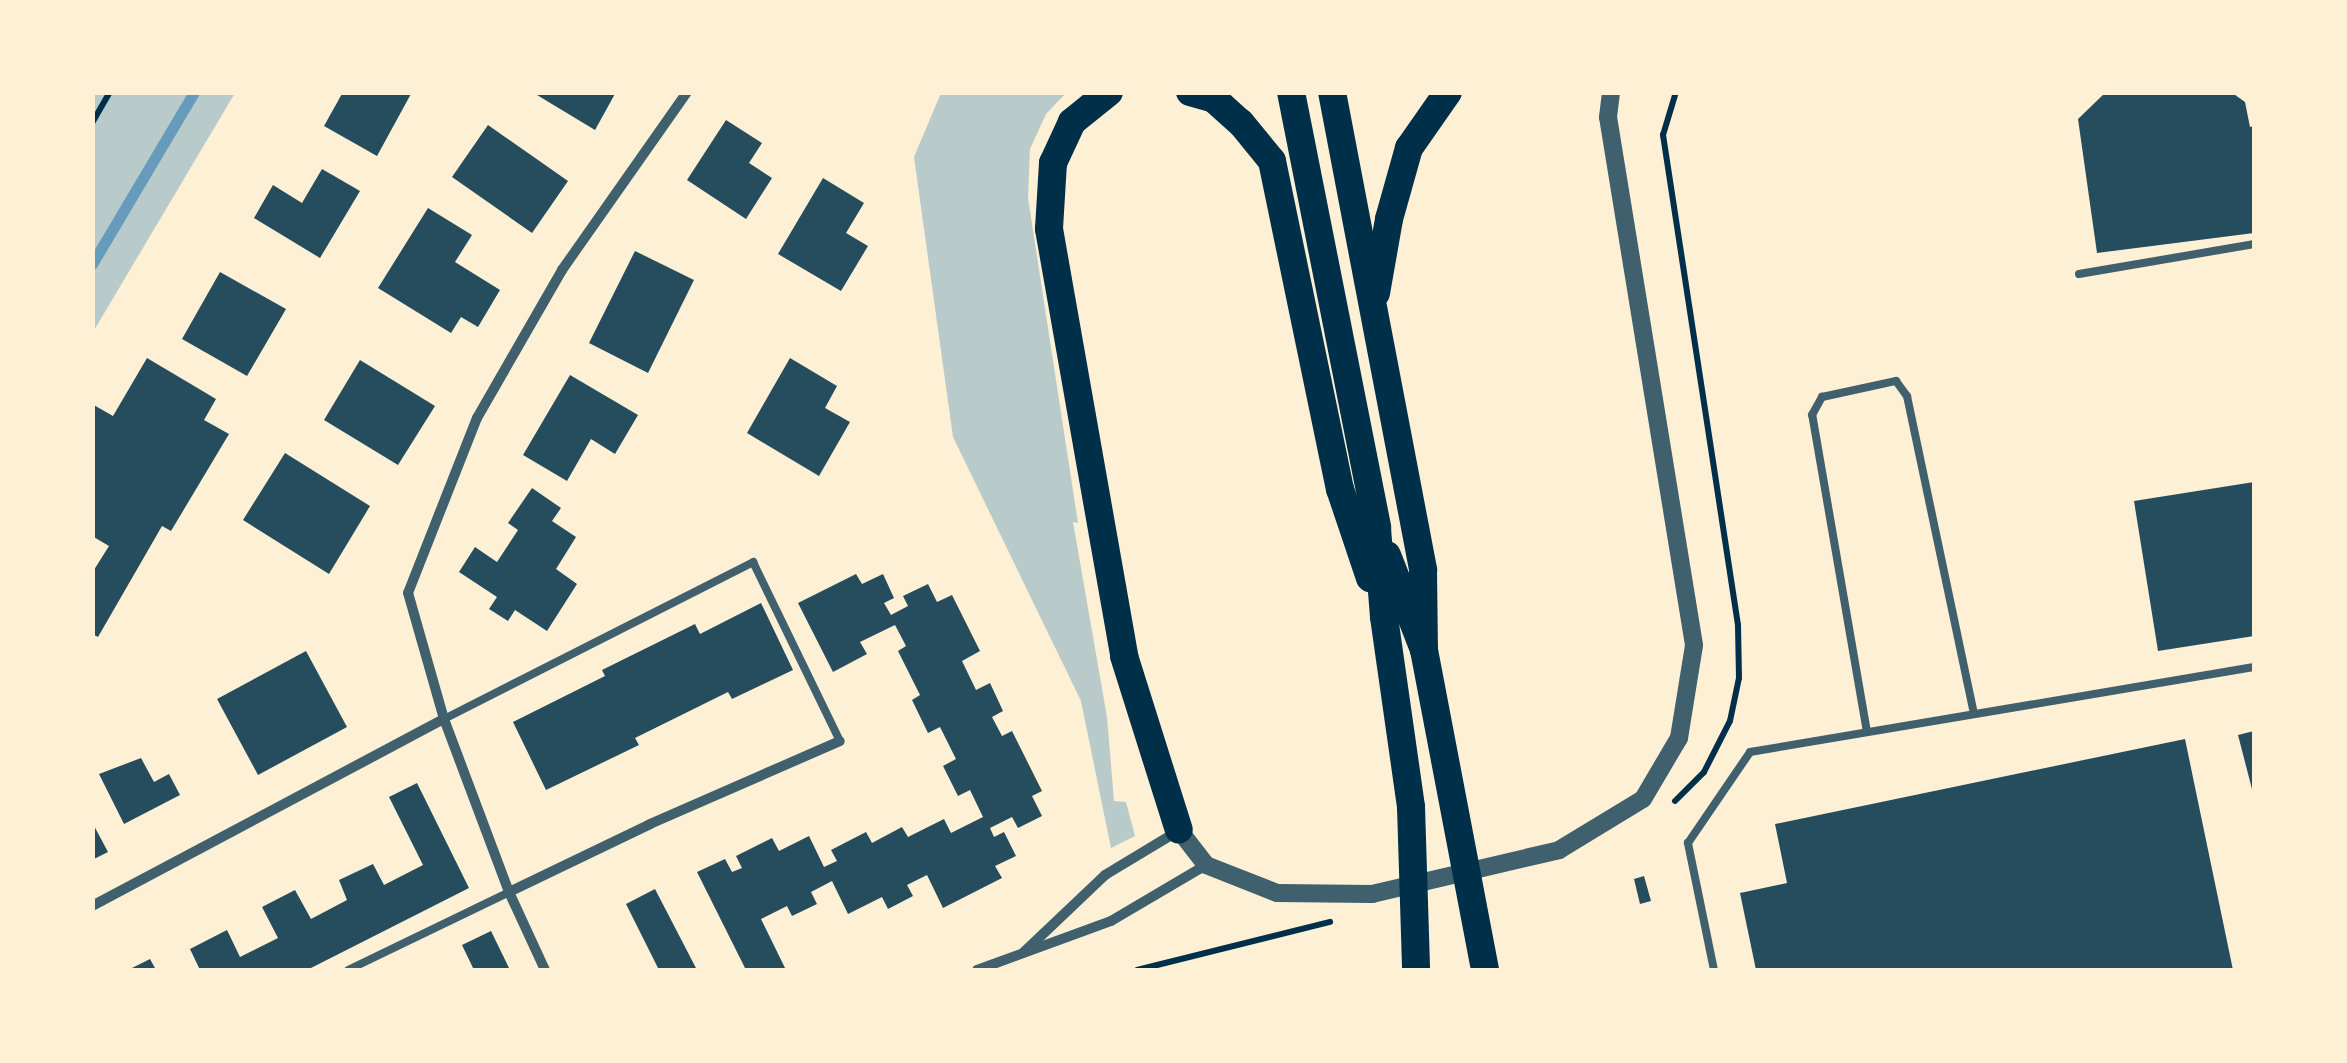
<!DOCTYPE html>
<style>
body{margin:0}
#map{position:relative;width:2347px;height:1063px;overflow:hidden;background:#fdf0d5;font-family:Ubuntu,sans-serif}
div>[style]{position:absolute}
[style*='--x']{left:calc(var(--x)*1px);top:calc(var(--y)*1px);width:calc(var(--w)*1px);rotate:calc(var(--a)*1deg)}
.green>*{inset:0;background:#b9caca}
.stream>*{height:11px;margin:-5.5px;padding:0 5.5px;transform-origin:5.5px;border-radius:5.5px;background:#669bbc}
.building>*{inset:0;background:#264d5e}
.path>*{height:6px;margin:-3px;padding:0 3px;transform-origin:3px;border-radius:3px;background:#003049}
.service>*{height:8px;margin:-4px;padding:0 4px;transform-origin:4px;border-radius:4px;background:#3f606c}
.minor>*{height:10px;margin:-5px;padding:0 5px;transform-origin:5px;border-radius:5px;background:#3f606c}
.tertiary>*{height:18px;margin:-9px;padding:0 9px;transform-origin:9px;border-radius:9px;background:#3f606c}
.trunk>*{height:28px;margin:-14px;padding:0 14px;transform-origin:14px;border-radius:14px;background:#003049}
span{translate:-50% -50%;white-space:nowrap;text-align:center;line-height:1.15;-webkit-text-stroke:8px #fdf0d5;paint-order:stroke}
.frame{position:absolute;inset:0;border:95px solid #fdf0d5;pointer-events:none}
</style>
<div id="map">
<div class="green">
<div style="clip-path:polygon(92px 93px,235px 93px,93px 332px,92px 332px)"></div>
<div style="clip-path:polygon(941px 93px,1066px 93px,1046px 114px,1030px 149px,1028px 198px,1078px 523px,1073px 522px,1107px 717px,1114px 801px,1126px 802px,1135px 836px,1111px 848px,1081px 701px,953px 437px,914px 157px)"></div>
</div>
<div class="stream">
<div style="--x:92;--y:264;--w:200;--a:-59.3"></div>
</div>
<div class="building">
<div style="clip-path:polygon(343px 92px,412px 92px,377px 156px,324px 126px)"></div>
<div style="clip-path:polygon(532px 92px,616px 92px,595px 130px)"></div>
<div style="clip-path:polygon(2106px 92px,2231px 92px,2245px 102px,2250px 127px,2254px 126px,2254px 233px,2097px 253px,2078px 119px)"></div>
<div style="clip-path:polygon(726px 120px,762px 143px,749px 163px,772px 178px,746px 219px,687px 180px)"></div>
<div style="clip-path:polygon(488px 125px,568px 181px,532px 233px,452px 177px)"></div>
<div style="clip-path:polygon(322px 169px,360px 191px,320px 258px,254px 218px,273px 185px,302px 203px)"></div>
<div style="clip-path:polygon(823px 178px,864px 203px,846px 233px,868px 246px,841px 291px,778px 254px)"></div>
<div style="clip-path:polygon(428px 208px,472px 235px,455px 262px,500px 290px,478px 327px,461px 317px,451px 333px,378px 288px)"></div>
<div style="clip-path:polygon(635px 251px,694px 280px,648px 373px,589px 343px)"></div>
<div style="clip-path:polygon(220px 272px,286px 309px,247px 376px,182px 339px)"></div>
<div style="clip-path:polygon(147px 358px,216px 399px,204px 420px,229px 434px,171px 531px,162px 526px,98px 637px,92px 634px,92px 573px,109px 546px,92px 536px,92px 404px,113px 416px)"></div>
<div style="clip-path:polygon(790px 358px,837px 386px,825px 408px,850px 422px,819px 476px,747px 433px)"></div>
<div style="clip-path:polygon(360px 360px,435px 406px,398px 465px,324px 420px)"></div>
<div style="clip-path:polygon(570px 375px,638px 415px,615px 454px,591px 439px,567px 481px,523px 455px)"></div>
<div style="clip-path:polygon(285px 453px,370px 506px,329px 574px,243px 520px)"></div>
<div style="clip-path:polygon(2254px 482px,2254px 636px,2158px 651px,2134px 501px)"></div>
<div style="clip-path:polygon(532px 488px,561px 508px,552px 521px,576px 537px,556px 569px,577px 584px,547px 631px,515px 610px,508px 621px,489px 609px,497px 597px,459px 572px,475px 547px,497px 562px,518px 530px,508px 523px)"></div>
<div style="clip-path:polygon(856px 574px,862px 584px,883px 574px,894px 598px,884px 603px,891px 615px,908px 606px,903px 596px,928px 584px,937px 602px,952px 595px,980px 651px,962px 661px,976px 690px,990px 683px,1003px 711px,992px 717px,1002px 736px,1012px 731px,1042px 791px,1032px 796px,1042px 816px,1018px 828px,1012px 817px,990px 828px,994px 837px,1004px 832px,1016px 856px,995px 866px,1002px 878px,943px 908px,927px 875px,907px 885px,913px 896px,888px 909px,882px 897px,848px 914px,832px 881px,811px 892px,817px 904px,792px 916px,787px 906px,761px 919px,786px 970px,746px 970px,697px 872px,725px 859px,732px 872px,742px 868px,736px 856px,772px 838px,779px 851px,809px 836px,824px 867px,837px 861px,831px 850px,866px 832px,872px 843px,902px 827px,908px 837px,944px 819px,951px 833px,983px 817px,970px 790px,958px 796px,943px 766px,956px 759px,940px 727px,928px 733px,912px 700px,920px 695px,898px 651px,906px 646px,895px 625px,860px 642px,867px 654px,833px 672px,798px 603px)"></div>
<div style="clip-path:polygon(761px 603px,793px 670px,732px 699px,728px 692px,635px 738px,639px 745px,546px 790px,513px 722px,605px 676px,602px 670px,695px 624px,700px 634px)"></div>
<div style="clip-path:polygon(306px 651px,347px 727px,258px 775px,217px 699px)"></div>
<div style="clip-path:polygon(2254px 731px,2254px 793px,2253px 793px,2238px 735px)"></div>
<div style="clip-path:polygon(2185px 739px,2233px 970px,1756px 970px,1740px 893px,1787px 883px,1775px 824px)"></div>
<div style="clip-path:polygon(141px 758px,154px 782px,169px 774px,180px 795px,124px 824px,99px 774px)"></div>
<div style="clip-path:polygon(417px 783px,469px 888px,307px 970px,200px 970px,190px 949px,227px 930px,240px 957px,278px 938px,262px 907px,295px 890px,311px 919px,347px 900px,339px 880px,373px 864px,384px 885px,423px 865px,389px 797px)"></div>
<div style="clip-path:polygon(92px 822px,108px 852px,92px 860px)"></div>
<div style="clip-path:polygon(1644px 876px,1651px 901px,1640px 904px,1634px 879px)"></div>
<div style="clip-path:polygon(655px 889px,697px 970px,659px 970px,626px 904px)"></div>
<div style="clip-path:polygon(491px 931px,510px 970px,474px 970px,462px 945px)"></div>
<div style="clip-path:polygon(150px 959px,156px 970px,128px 970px)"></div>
</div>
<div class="path">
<div style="--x:92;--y:123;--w:36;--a:-60"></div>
<div style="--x:1675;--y:801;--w:41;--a:-45"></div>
<div style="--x:1704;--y:772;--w:57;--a:-63"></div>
<div style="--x:1730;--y:721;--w:44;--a:-78.2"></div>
<div style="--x:1739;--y:678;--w:53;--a:-91.1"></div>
<div style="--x:1738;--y:625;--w:496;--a:-98.7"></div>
<div style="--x:1663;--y:135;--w:45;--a:-73.2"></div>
<div style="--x:1137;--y:970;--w:199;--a:-14"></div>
</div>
<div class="service">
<div style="--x:2079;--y:274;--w:178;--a:-9.7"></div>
<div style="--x:444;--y:719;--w:347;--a:-26.9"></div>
<div style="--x:753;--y:562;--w:199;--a:64.1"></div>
<div style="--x:1867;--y:732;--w:322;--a:-99.8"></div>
<div style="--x:1812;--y:415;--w:21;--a:-61"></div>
<div style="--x:1822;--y:397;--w:76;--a:-12.2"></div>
<div style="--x:1896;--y:381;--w:19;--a:54"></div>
<div style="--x:1907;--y:396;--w:325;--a:78.1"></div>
<div style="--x:348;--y:970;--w:179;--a:-25.8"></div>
<div style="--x:1714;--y:970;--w:130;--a:-101.6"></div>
<div style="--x:1688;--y:843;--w:110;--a:-55.7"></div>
<div style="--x:1750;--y:752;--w:511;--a:-9.57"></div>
</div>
<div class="minor">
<div style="--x:509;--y:892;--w:157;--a:-25.7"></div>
<div style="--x:650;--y:824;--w:207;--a:-23.6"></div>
<div style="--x:92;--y:906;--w:399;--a:-28"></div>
<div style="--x:1024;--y:952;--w:112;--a:-43.5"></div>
<div style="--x:1105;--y:875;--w:85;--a:-31.1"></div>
<div style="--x:545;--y:970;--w:86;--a:-114.8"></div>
<div style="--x:509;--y:892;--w:185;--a:-110.6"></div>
<div style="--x:444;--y:719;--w:131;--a:-105.9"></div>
<div style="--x:408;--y:593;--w:188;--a:-68.5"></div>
<div style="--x:477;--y:418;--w:171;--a:-60.1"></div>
<div style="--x:562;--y:270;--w:218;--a:-54.9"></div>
<div style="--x:977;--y:970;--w:143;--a:-20.1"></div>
<div style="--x:1111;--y:921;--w:110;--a:-30.5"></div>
</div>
<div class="tertiary">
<div style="--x:1179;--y:830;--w:44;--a:52.4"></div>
<div style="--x:1206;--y:865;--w:76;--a:21.5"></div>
<div style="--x:1277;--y:893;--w:95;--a:0.6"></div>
<div style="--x:1372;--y:894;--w:192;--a:-13.2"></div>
<div style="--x:1559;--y:850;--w:98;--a:-31.3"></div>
<div style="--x:1643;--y:799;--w:71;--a:-59.5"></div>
<div style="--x:1679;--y:738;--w:94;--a:-80.8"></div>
<div style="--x:1694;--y:645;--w:535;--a:-99.25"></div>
<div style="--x:1608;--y:117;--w:25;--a:-83"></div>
</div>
<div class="trunk">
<div style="--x:1109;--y:92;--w:48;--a:141"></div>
<div style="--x:1072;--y:122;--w:45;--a:114.9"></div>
<div style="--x:1053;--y:163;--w:66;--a:93.5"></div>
<div style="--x:1049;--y:229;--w:434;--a:80"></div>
<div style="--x:1124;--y:656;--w:182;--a:72.5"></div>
<div style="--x:1190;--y:92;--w:25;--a:16"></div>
<div style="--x:1214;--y:99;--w:36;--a:42"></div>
<div style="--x:1241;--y:123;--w:49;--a:50.8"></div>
<div style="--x:1272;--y:161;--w:335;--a:78.3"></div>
<div style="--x:1340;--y:489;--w:94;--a:71.4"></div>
<div style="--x:1291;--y:92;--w:444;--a:78.8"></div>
<div style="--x:1377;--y:528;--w:89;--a:85.5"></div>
<div style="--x:1384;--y:617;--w:192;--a:81.9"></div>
<div style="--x:1411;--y:807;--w:163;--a:88.2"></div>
<div style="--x:1332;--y:92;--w:487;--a:79.2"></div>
<div style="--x:1423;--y:570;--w:80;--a:89.3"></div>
<div style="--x:1376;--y:293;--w:75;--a:-80"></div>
<div style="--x:1389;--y:219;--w:74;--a:-74.3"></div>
<div style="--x:1409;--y:148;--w:68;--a:-55.1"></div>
<div style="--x:1387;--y:555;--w:102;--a:68.7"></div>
<div style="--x:1424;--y:650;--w:326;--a:79.2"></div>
</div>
<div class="frame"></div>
</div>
